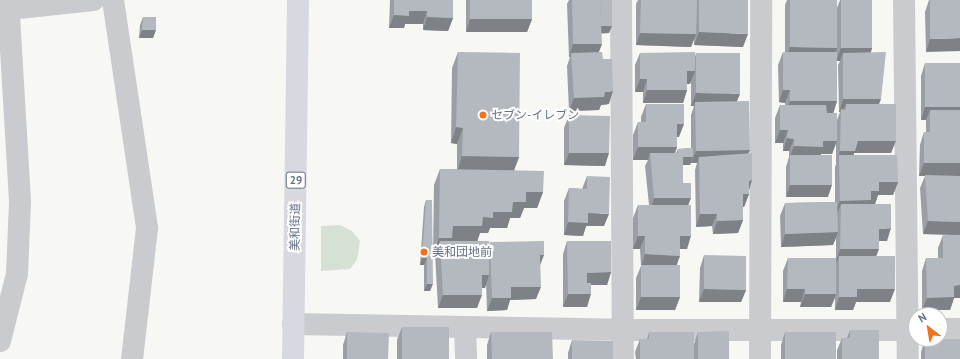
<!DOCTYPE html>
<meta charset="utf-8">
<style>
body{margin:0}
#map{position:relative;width:960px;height:359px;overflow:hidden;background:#f7f7f4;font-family:"PT Sans","Noto Sans JP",sans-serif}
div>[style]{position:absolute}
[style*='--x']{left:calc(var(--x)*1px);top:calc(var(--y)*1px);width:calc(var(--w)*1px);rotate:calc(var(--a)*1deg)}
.green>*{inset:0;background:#d7e0d4}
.minor>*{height:22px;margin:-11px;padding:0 11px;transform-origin:11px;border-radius:11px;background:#c9cbcf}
.major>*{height:22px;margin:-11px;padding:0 11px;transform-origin:11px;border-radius:11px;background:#d6d9df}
.wall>*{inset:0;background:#9b9fa5}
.shaded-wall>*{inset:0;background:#7e8286}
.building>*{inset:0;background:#b4b9c0}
.dots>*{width:11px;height:11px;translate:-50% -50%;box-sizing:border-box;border:2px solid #fff;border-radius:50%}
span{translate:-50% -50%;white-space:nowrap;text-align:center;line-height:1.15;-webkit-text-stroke:4px #fff;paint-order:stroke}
.shield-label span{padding:1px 3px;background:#fff;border:1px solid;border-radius:3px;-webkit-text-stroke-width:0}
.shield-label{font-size:11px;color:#647187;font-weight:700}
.poi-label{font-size:12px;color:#647187}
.left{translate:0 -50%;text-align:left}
.street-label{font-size:12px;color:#647187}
.north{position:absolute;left:908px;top:307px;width:40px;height:40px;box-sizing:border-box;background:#fff;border:1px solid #c1c6cf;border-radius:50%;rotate:329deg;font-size:11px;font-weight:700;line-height:16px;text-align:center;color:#647187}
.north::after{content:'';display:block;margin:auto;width:14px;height:18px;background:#f0721a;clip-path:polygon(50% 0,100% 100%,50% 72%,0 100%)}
</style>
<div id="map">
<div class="green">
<div style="clip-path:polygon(340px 225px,352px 231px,360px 241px,357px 260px,350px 269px,321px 271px,321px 226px)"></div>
</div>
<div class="minor">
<div style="--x:113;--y:0;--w:231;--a:81.5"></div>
<div style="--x:147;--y:228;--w:132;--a:96.5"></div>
<div style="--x:621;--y:0;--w:359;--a:89.7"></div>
<div style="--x:904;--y:0;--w:359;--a:89.4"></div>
<div style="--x:0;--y:10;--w:94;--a:-6.1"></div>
<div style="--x:293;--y:324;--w:330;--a:1"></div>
<div style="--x:623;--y:330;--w:293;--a:0"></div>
<div style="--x:465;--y:327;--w:32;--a:88"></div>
<div style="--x:940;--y:329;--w:20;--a:0"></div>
<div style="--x:0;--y:341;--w:69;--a:-75.8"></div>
<div style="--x:17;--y:274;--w:73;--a:-87.6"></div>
<div style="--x:20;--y:201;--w:201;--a:-93.4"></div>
<div style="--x:760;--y:359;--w:359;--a:-89.8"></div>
</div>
<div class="major">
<div style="--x:293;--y:359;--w:359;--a:-89.2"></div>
</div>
<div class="wall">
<div style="clip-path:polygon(390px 0,453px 0,453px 18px,448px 31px,423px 30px,423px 24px,405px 24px,404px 28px,389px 28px)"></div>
<div style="clip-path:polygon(466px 0,532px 0,532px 19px,527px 32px,466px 32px)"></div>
<div style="clip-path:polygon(569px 0,612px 0,609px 33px,601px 33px,599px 52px,603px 59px,609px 104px,601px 105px,599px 110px,569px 111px,567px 66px,570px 57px,569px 57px,567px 4px)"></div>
<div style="clip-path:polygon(638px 0,699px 0,743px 47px,694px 45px,694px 39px,691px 47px,636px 45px,636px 4px)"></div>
<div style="clip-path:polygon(evenodd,787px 0,837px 0,837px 8px,840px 0,872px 0,872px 48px,871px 52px,879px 104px,891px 153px,854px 153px,854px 155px,898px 182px,893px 195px,878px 195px,875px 204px,870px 204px,887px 241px,879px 241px,876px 256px,890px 302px,856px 302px,853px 310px,835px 310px,835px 298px,831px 307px,800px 307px,801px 302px,783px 302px,783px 271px,788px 258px,836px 258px,836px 238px,833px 245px,781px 247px,780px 216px,785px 203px,835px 202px,835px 167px,836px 164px,836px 143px,832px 154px,821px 154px,820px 155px,828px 197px,786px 197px,786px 167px,789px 157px,789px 151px,783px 151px,783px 143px,775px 143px,775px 118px,780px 105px,785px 105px,785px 103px,779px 102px,778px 65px,783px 52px,785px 52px,785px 5px,787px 0,837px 61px,840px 61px,838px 65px,839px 112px,840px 112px,837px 120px,833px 113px,837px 101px,837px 61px)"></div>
<div style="clip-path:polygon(929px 0,960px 0,926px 52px,925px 12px)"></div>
<div style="clip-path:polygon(143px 17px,153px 38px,139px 38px,140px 25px)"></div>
<div style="clip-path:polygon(458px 52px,519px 157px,514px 170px,543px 192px,537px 208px,524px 208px,520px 218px,510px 218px,507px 228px,490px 228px,488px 233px,480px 233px,477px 241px,489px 246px,490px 242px,540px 266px,536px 299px,510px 300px,507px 310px,487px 311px,486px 282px,485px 288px,482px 288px,477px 308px,438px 308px,435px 254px,433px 254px,434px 185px,440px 169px,457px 169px,457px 144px,451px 143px,452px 68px)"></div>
<div style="clip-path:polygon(640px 53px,695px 57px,696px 53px,737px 101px,750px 150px,748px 153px,752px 180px,749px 190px,749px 194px,744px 207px,743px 207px,743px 220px,738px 233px,713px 234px,712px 226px,696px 227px,695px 170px,697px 163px,691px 163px,691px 162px,690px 165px,683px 165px,683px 183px,688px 205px,687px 249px,680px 249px,677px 265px,680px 297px,675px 310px,636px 310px,636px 278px,641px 266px,640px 249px,633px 249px,633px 218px,638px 205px,649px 205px,645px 166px,648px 160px,633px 160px,633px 135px,638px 122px,641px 122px,641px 117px,646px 104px,679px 137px,677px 137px,677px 147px,675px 153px,676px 153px,678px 149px,691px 148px,691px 115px,694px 106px,691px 106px,691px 80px,690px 84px,687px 84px,687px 90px,683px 103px,643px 103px,643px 92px,635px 92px,635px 65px)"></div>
<div style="clip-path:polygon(925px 63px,960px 63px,960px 298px,954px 298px,950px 310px,922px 310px,922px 271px,926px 258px,938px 258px,938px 248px,943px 235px,956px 235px,923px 234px,920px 188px,925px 176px,919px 176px,920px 145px,924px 132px,926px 132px,926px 120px,921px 120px,921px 76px)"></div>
<div style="clip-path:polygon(569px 115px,605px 166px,564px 165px,564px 128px)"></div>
<div style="clip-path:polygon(587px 176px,604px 226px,586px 226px,583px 236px,564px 235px,564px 201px,569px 188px,582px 189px)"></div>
<div style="clip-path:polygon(426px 200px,430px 291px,424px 291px,424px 265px,420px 265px,424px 207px)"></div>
<div style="clip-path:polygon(567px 241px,611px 272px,607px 285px,591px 285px,587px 307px,563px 307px,563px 254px)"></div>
<div style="clip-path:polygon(704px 255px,746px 290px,741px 302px,699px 302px,700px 268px)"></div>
<div style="clip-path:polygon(402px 327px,449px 359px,397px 359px,397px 340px)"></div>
<div style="clip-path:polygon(850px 330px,879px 359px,837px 359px,837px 350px,842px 338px,847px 338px)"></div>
<div style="clip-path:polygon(347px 332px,388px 359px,343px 359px,343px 345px)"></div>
<div style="clip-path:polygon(491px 332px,553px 359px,487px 359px,487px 345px)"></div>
<div style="clip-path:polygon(649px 332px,694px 344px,698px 332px,729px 359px,636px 359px,635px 352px,640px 339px,647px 339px)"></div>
<div style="clip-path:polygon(785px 332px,836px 359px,781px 359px,781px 345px)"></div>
<div style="clip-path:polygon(925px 339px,960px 359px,921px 359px,921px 352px)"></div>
<div style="clip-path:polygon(572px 340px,613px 359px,568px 359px,568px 353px)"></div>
</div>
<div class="shaded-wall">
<div style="clip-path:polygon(409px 11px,427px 11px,423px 24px,405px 24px,404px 28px,389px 28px,394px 15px)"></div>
<div style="clip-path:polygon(427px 17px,453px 18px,448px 31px,423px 30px)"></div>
<div style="clip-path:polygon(470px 19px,532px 19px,527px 32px,466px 32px)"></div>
<div style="clip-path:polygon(598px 26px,612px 26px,609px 33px,595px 34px)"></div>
<div style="clip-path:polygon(142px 30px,156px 30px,153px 38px,139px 38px)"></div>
<div style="clip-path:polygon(699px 32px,748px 34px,743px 47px,694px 45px)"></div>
<div style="clip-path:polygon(640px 33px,696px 34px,691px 47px,636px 45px)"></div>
<div style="clip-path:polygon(960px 38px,960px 51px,926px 52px,930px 39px)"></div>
<div style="clip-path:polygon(573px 44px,602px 44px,597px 57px,571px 53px,570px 57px,569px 57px)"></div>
<div style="clip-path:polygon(790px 47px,837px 48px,832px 61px,785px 60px)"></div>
<div style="clip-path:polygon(841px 48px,872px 48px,868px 61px,843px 53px,840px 61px,836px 61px)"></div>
<div style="clip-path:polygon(687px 71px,695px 71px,690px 84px,682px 84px)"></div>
<div style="clip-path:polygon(640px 79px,647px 79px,643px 92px,635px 92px)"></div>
<div style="clip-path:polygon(647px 90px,687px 90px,683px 103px,643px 103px)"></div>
<div style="clip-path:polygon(783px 90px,790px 90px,785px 103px,779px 102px)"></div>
<div style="clip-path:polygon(613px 91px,609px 104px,601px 105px,599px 110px,569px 111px,574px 98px,605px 92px)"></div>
<div style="clip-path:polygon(696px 93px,740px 94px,735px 106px,695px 102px,694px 106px,691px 106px)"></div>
<div style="clip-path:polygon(843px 99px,881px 99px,876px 112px,846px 110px,846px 104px,843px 112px,841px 109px,840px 112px,839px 112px)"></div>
<div style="clip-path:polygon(790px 101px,837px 101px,833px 114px,785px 114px)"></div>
<div style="clip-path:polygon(925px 107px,960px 107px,960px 120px,930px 110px,926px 120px,921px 120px)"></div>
<div style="clip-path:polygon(677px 124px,684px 124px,679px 137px,673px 137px)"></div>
<div style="clip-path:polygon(456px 127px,463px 128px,457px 144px,451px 143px)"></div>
<div style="clip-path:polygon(780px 130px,788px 130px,783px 143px,775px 143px)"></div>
<div style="clip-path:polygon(787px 138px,794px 139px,789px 151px,783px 151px)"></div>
<div style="clip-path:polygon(823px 141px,837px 141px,832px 154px,821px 154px,818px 160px,790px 156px,794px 146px)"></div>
<div style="clip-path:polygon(858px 141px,896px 141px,891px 153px,854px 153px,851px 164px,839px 155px,836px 164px,840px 151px)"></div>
<div style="clip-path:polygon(638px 147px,677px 147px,672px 160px,650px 153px,648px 160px,633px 160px)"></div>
<div style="clip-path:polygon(750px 150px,745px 162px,699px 157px,697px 163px,691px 163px,696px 151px)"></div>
<div style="clip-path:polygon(569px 153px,609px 153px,605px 166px,564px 165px)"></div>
<div style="clip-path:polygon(462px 156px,519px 157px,513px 173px,457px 172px)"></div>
<div style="clip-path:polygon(678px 157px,693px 157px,690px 165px,675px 165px)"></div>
<div style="clip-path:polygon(924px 163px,960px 163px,960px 176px,919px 176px)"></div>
<div style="clip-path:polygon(752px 180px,748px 193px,749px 181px)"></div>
<div style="clip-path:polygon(879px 182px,898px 182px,893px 195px,878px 195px,875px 204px,870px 204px,866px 213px,841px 204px,837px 213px,835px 213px,840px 201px,871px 191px)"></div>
<div style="clip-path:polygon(790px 185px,832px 185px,828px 197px,786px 197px)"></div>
<div style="clip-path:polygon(526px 192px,543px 192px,537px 208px,524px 208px,520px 218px,510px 218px,507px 228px,490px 228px,488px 233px,480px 233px,477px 242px,440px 241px,435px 254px,433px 254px,439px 238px,453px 226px,483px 217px,513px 202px)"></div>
<div style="clip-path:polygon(743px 194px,749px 194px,744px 207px,738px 207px)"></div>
<div style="clip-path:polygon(654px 198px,691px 198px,686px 211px,650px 211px)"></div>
<div style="clip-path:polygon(588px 213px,609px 214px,604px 226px,586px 226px,583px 236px,564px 235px,568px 222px)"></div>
<div style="clip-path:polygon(700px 214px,717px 214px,712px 226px,696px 227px)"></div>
<div style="clip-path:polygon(743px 220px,738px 233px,713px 234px,717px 221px)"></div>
<div style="clip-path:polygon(928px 221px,960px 222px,960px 235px,923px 234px)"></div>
<div style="clip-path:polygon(891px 228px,887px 241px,875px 241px,879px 229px)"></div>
<div style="clip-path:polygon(838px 232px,833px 245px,781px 247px,785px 234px)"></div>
<div style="clip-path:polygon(638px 236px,645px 236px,640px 249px,633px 249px)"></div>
<div style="clip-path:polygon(680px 236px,691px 236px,687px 249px,675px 249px)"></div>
<div style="clip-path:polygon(840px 249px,879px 249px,874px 262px,839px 256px,837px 262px,836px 262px)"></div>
<div style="clip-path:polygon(645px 254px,680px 256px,675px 269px,641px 267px)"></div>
<div style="clip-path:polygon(540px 255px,544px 255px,539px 268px)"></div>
<div style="clip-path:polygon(422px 258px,427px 258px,424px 265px,420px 265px)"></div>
<div style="clip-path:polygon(611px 272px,607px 285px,582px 285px,587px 273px)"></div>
<div style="clip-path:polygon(482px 275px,489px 275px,485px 288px,477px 287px)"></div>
<div style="clip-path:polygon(427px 284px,433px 284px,430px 291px,424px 291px)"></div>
<div style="clip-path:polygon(960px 285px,960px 298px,954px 298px,950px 310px,922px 310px,927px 298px,954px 286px)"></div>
<div style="clip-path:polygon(511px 287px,541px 287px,536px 299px,510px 300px,507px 310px,487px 311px,492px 298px)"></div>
<div style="clip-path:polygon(704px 289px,746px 290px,741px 302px,699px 302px)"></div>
<div style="clip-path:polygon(787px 289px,805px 289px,801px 302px,783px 302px)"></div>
<div style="clip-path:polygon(857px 289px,895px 289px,890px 302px,856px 302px,853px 310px,835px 310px,839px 297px)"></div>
<div style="clip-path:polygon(568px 294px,591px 294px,587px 307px,563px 307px)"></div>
<div style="clip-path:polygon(805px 294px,836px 294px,831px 307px,800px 307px)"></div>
<div style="clip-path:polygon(443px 295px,482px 295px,477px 308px,438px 308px)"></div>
<div style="clip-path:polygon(641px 297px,680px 297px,675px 310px,636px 310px)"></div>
</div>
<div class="building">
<div style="clip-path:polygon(394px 0,453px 0,453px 18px,427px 17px,427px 11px,409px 11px,409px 16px,394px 15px)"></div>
<div style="clip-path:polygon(470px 0,532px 0,532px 19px,470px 19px)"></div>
<div style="clip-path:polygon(572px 0,600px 0,602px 44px,573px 44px)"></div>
<div style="clip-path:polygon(600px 0,612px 0,612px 26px,601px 26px)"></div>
<div style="clip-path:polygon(641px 0,697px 0,696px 34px,640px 33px)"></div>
<div style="clip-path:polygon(699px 0,748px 0,748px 34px,699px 32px)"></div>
<div style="clip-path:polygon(790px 0,837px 0,837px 48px,790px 47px)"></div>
<div style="clip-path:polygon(841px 0,872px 0,872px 48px,841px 48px)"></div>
<div style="clip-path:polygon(930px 0,960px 0,960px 38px,930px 39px)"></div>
<div style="clip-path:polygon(143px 17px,156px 17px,156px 30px,142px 30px)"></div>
<div style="clip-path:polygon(458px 52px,520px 53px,519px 157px,462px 156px,463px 128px,456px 127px)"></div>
<div style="clip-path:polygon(602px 52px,603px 59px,612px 59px,613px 91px,605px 92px,604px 97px,574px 98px,571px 53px)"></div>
<div style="clip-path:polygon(695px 52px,695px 71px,687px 71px,687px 90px,647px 90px,647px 79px,640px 79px,640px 53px)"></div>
<div style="clip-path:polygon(783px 52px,837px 52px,837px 101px,790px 101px,790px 90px,783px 90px)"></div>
<div style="clip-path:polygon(886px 52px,881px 99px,843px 99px,843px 53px)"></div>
<div style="clip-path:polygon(696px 53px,740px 53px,740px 94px,696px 93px)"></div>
<div style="clip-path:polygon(925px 63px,960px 63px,960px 107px,925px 107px)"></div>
<div style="clip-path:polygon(749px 101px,750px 150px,696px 151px,695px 102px)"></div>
<div style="clip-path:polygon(646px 104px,684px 104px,684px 124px,677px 124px,677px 147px,638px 147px,638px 122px,646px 122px)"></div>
<div style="clip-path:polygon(846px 104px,896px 104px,896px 141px,858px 141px,855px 151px,840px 151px,841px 109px,846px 110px)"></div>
<div style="clip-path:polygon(780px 105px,826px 105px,827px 113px,837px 113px,837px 141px,823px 141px,823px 147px,794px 146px,794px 139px,787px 138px,788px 130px,780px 130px)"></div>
<div style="clip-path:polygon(930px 110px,960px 110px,960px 163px,924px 163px,924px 132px,930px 132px)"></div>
<div style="clip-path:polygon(569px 115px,610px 116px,609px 153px,569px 153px)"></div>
<div style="clip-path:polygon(693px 148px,693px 157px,683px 157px,683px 153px,678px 153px,678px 149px)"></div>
<div style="clip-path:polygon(650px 153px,683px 153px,683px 183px,691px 183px,691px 198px,654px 198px)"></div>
<div style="clip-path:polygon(752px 153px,752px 180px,749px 181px,749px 194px,743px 194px,743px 220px,717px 221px,717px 214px,700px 214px,699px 157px)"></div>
<div style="clip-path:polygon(790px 155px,832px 155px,832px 185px,790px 185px)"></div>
<div style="clip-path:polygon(839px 155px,897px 155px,898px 182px,879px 182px,879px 191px,871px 191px,871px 200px,840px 201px)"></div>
<div style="clip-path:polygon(440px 169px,544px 171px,543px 192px,526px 192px,526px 202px,513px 202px,512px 212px,493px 212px,493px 218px,483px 217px,482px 226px,453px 226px,452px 238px,439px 238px)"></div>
<div style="clip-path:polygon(925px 175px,960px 176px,960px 222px,928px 221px)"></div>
<div style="clip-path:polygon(587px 176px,610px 177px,609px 214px,588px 213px,588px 223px,568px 222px,569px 188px,587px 189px)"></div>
<div style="clip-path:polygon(426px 200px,432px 200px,433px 284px,427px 284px,427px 258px,422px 258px)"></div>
<div style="clip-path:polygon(837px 202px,838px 232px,785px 234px,785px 203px)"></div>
<div style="clip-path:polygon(841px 204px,891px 204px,891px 228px,879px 229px,879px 249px,840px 249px)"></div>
<div style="clip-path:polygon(638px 205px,691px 205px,691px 236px,680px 236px,680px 256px,645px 254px,645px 236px,638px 236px)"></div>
<div style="clip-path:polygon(943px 235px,960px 235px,960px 285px,954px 286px,954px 297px,927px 298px,926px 258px,943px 258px)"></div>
<div style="clip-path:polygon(440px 241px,489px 241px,489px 275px,482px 275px,482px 295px,443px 295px)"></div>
<div style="clip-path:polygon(544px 241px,544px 255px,540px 255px,541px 287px,511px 287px,511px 298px,492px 298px,490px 242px)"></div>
<div style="clip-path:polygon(567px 241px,611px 241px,611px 272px,587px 273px,587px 283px,591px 283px,591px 294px,568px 294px)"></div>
<div style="clip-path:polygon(704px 255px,746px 256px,746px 290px,704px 289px)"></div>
<div style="clip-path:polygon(839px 256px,895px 256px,895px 289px,857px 289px,857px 297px,839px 297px)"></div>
<div style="clip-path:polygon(788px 258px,836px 258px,836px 294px,805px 294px,805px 289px,787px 289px)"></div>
<div style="clip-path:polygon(641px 265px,680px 265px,680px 297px,641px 297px)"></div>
<div style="clip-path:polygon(402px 327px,449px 327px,449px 359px,402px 359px)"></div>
<div style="clip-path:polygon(850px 330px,879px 330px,879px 359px,842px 359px,842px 338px,850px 338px)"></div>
<div style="clip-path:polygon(729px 331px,729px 359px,698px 359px,698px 332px)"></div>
<div style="clip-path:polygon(347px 332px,389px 333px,388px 359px,347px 359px)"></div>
<div style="clip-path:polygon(491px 332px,552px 332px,553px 359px,492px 359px)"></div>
<div style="clip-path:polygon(649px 332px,694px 332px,694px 359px,640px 359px,640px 339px,649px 339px)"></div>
<div style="clip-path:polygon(785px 332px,836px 332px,836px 359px,785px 359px)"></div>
<div style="clip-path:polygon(925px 339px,960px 339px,960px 359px,925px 359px)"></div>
<div style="clip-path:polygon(572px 340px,613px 341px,613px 359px,572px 359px)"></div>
</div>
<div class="dots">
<div style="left:483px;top:115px;background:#f0721a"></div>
<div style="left:424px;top:252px;background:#f0721a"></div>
</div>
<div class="shield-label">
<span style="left:296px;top:180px">29</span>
</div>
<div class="poi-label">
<span class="left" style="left:491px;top:115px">セブン-イレブン</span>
<span class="left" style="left:432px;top:252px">美和団地前</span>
</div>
<div class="street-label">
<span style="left:295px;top:227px;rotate:-89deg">美和街道</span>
</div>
<div class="north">N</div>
</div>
